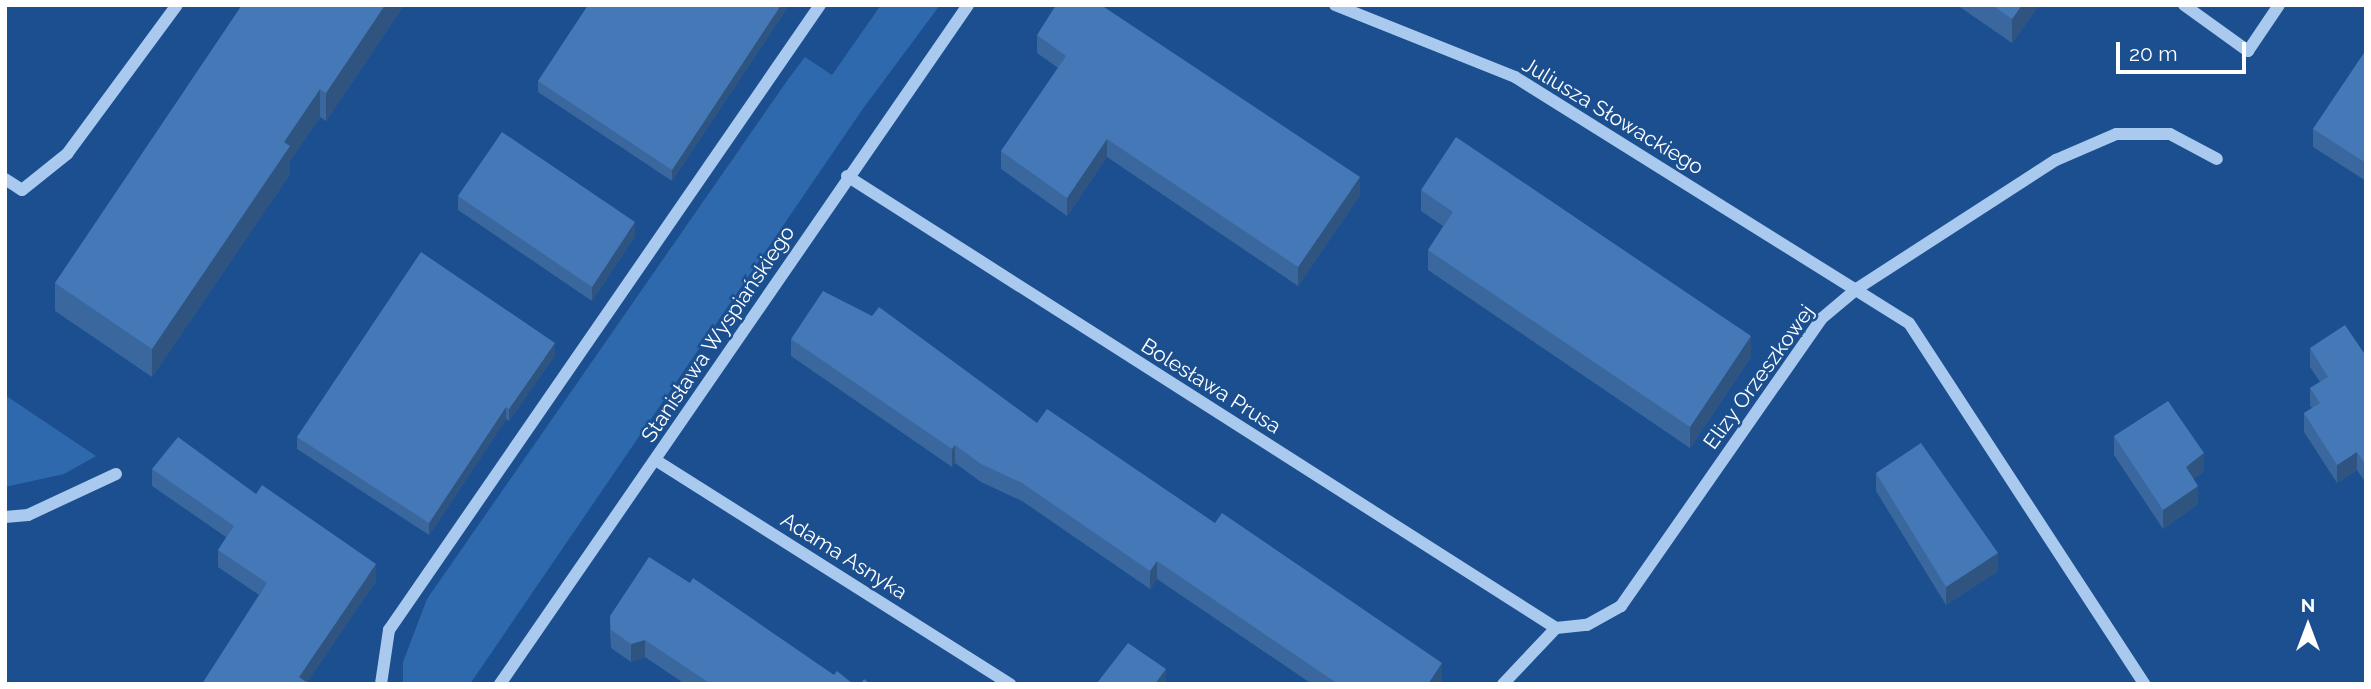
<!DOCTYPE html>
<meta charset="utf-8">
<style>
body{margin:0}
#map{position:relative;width:2371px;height:689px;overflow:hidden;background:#1b4f8f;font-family:Raleway,sans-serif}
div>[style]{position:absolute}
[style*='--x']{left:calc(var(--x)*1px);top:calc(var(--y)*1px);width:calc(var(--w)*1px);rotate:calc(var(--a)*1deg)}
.green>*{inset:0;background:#2e69ad}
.minor>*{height:12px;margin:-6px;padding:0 6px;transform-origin:6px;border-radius:6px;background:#a9c9ee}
.wall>*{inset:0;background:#3a679d}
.shaded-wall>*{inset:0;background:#305480}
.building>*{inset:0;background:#4478b7}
span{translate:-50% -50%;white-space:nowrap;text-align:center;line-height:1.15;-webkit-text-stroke:5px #1b4f8f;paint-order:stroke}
.street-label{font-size:21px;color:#fff}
.frame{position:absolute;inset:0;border:7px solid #fff;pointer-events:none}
.north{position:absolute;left:2273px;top:591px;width:70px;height:70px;-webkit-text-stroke:5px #1b4f8f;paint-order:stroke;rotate:0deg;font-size:19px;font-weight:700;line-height:28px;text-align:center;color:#fff}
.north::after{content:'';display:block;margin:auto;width:24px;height:32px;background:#fff;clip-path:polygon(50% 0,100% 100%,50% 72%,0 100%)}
.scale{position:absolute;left:2116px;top:42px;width:130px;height:32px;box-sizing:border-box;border:4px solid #fff;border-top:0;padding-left:9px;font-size:21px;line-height:24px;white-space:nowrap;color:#fff;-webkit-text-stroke:5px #1b4f8f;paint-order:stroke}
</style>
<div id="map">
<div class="green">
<div style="clip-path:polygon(881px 5px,940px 5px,862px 110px,470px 684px,403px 684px,403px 662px,427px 599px,789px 78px,805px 57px,832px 75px)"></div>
<div style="clip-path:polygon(5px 395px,96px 456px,64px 474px,5px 487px)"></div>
</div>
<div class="minor">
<div style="--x:1335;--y:5;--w:194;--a:21.8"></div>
<div style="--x:1515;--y:77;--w:464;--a:32"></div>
<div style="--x:1909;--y:323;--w:431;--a:56.9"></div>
<div style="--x:2184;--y:5;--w:79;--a:35.7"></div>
<div style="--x:2248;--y:51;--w:55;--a:-56"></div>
<div style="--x:847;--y:176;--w:841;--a:32.52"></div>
<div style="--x:5;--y:179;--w:20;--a:33"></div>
<div style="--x:22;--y:190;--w:58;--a:-38.7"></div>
<div style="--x:67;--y:154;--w:185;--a:-53.6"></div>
<div style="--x:657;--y:461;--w:418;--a:32.3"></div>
<div style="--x:5;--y:517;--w:23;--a:-5"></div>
<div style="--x:28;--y:515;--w:97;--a:-25"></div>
<div style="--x:381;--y:684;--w:55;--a:-81.6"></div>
<div style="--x:389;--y:630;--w:759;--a:-55.41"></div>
<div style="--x:500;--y:684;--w:825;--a:-55.42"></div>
<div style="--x:1503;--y:684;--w:77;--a:-46.6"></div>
<div style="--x:1556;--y:628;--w:31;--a:-6"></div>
<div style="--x:1587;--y:625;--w:39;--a:-29"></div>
<div style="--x:1621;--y:606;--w:350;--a:-55.1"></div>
<div style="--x:1821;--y:319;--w:48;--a:-40"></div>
<div style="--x:1858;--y:288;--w:236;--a:-32.9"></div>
<div style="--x:2056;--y:160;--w:65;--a:-23.4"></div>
<div style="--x:2116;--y:134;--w:54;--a:0"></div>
<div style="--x:2170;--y:134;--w:53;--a:28"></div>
</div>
<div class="wall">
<div style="clip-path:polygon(242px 5px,404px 5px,326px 121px,320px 117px,290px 161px,290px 174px,152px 377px,55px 311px,55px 283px)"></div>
<div style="clip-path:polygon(789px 5px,672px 181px,538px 92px,538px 81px)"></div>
<div style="clip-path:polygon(1957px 5px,2039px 5px,2012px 43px)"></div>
<div style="clip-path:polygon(1037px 35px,1360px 195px,1298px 286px,1107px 157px,1067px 216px,1001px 169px,1001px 151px,1058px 68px,1037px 53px)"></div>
<div style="clip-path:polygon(2366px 50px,2366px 181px,2313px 147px,2313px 129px)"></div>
<div style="clip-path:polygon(1421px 190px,1751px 357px,1690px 448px,1428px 270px,1428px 250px,1443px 226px,1421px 211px)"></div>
<div style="clip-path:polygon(458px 196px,635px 236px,592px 301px,458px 210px)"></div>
<div style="clip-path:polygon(791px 339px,1037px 423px,1442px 681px,1440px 684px,1312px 684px,1157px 579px,1150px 589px,1022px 501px,981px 482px,955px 463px,952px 467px,791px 356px)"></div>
<div style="clip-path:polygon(2310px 348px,2366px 356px,2365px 482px,2357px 470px,2337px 483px,2304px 432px,2304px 413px,2312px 408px,2310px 406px,2310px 388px,2320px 382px,2310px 367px)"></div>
<div style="clip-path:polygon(555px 355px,509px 421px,506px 419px,429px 535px,297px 449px,297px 437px)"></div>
<div style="clip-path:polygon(2114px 436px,2204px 471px,2193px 479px,2198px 504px,2163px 529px,2114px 455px)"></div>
<div style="clip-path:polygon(152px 469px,376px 581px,307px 682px,202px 684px,259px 595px,218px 567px,218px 550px,226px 537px,152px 486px)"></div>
<div style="clip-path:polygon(1876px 473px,1998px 571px,1946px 605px,1876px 491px)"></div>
<div style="clip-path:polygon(610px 616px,834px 675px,853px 684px,685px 684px,645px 657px,631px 662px,611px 648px,610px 633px)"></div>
</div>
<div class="shaded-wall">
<div style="clip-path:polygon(385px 5px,404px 5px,326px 121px,326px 93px)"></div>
<div style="clip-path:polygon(781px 5px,789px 5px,672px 181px,672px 170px)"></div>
<div style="clip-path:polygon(2022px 5px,2039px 5px,2012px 43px,2012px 19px)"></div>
<div style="clip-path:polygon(320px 89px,320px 117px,290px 161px,290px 174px,152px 377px,152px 349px,284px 142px)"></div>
<div style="clip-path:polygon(1107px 139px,1107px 157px,1067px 216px,1067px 198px)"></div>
<div style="clip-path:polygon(1360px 177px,1360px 195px,1298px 286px,1298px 267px)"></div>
<div style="clip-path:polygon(635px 222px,635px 236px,592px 301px,592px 287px)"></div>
<div style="clip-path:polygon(1751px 336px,1751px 357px,1690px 448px,1690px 427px)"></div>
<div style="clip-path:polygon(555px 343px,555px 355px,509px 421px,509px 409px)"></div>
<div style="clip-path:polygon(506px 407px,506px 419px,429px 535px,429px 523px)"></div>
<div style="clip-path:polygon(955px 445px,955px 463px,952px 467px,952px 449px)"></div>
<div style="clip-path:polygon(2357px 452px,2357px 470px,2337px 483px,2337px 465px)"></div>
<div style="clip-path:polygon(2204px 453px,2204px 471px,2186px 485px,2186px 467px)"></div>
<div style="clip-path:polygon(2365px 464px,2366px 464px,2366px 482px,2365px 482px)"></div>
<div style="clip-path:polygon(2198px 486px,2198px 504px,2163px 529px,2163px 510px)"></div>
<div style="clip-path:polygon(1998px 553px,1998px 571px,1946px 605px,1946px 587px)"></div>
<div style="clip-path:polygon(1157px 561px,1157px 579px,1150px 589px,1150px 571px)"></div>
<div style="clip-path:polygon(376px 564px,376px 581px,306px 684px,299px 677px)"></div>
<div style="clip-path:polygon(645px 640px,645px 657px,631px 662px,631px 644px)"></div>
<div style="clip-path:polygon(1442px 663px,1442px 681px,1440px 684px,1428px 684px)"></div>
<div style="clip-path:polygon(1166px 669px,1166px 684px,1155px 684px)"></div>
</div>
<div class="building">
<div style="clip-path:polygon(242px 5px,385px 5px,326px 93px,320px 89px,284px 142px,290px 146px,152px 349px,55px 283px)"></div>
<div style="clip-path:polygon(588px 5px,781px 5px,672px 170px,538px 81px)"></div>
<div style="clip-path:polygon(1056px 5px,1101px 5px,1360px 177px,1298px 267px,1107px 139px,1067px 198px,1001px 151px,1066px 56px,1037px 35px)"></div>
<div style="clip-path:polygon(1992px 5px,2022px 5px,2012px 19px)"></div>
<div style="clip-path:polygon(2366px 50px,2366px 163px,2313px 129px)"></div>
<div style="clip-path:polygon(502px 132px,635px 222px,592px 287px,458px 196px)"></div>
<div style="clip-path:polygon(1456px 137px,1751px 336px,1690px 427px,1428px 250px,1453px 212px,1421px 190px)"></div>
<div style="clip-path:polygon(421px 252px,555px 343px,509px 409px,506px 407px,429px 523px,297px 437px)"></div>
<div style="clip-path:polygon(823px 291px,872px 316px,879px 307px,1037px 423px,1047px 409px,1215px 523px,1222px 513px,1442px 663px,1428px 684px,1338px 684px,1157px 561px,1150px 571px,1022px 483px,981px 464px,955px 445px,952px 449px,791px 339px)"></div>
<div style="clip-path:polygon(2345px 325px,2366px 356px,2366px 464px,2365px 464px,2357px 452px,2337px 465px,2304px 413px,2320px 403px,2310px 388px,2328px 377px,2310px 348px)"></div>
<div style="clip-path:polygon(2168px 401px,2204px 453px,2186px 467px,2198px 486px,2163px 510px,2114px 436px)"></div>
<div style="clip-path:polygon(178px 437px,256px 494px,262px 485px,376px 564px,299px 677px,309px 684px,202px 684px,267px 583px,218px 550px,234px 526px,152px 469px)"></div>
<div style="clip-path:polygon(1921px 443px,1998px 553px,1946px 587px,1876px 473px)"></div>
<div style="clip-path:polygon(649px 557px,690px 583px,693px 578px,834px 675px,837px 671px,853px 684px,711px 684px,645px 640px,631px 644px,611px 630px,610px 616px)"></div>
<div style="clip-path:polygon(1128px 643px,1166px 669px,1155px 684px,1097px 683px)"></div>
<div style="clip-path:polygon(864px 679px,870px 684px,861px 684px)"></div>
</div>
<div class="street-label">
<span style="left:1613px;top:116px;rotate:31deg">Juliusza Słowackiego</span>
<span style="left:718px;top:334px;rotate:-56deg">Stanisława Wyspiańskiego</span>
<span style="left:1759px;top:377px;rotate:-54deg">Elizy Orzeszkowej</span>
<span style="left:1211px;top:386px;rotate:32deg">Bolesława Prusa</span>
<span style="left:844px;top:556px;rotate:32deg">Adama Asnyka</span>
</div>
<div class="frame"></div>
<div class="north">N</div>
<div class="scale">20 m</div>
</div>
